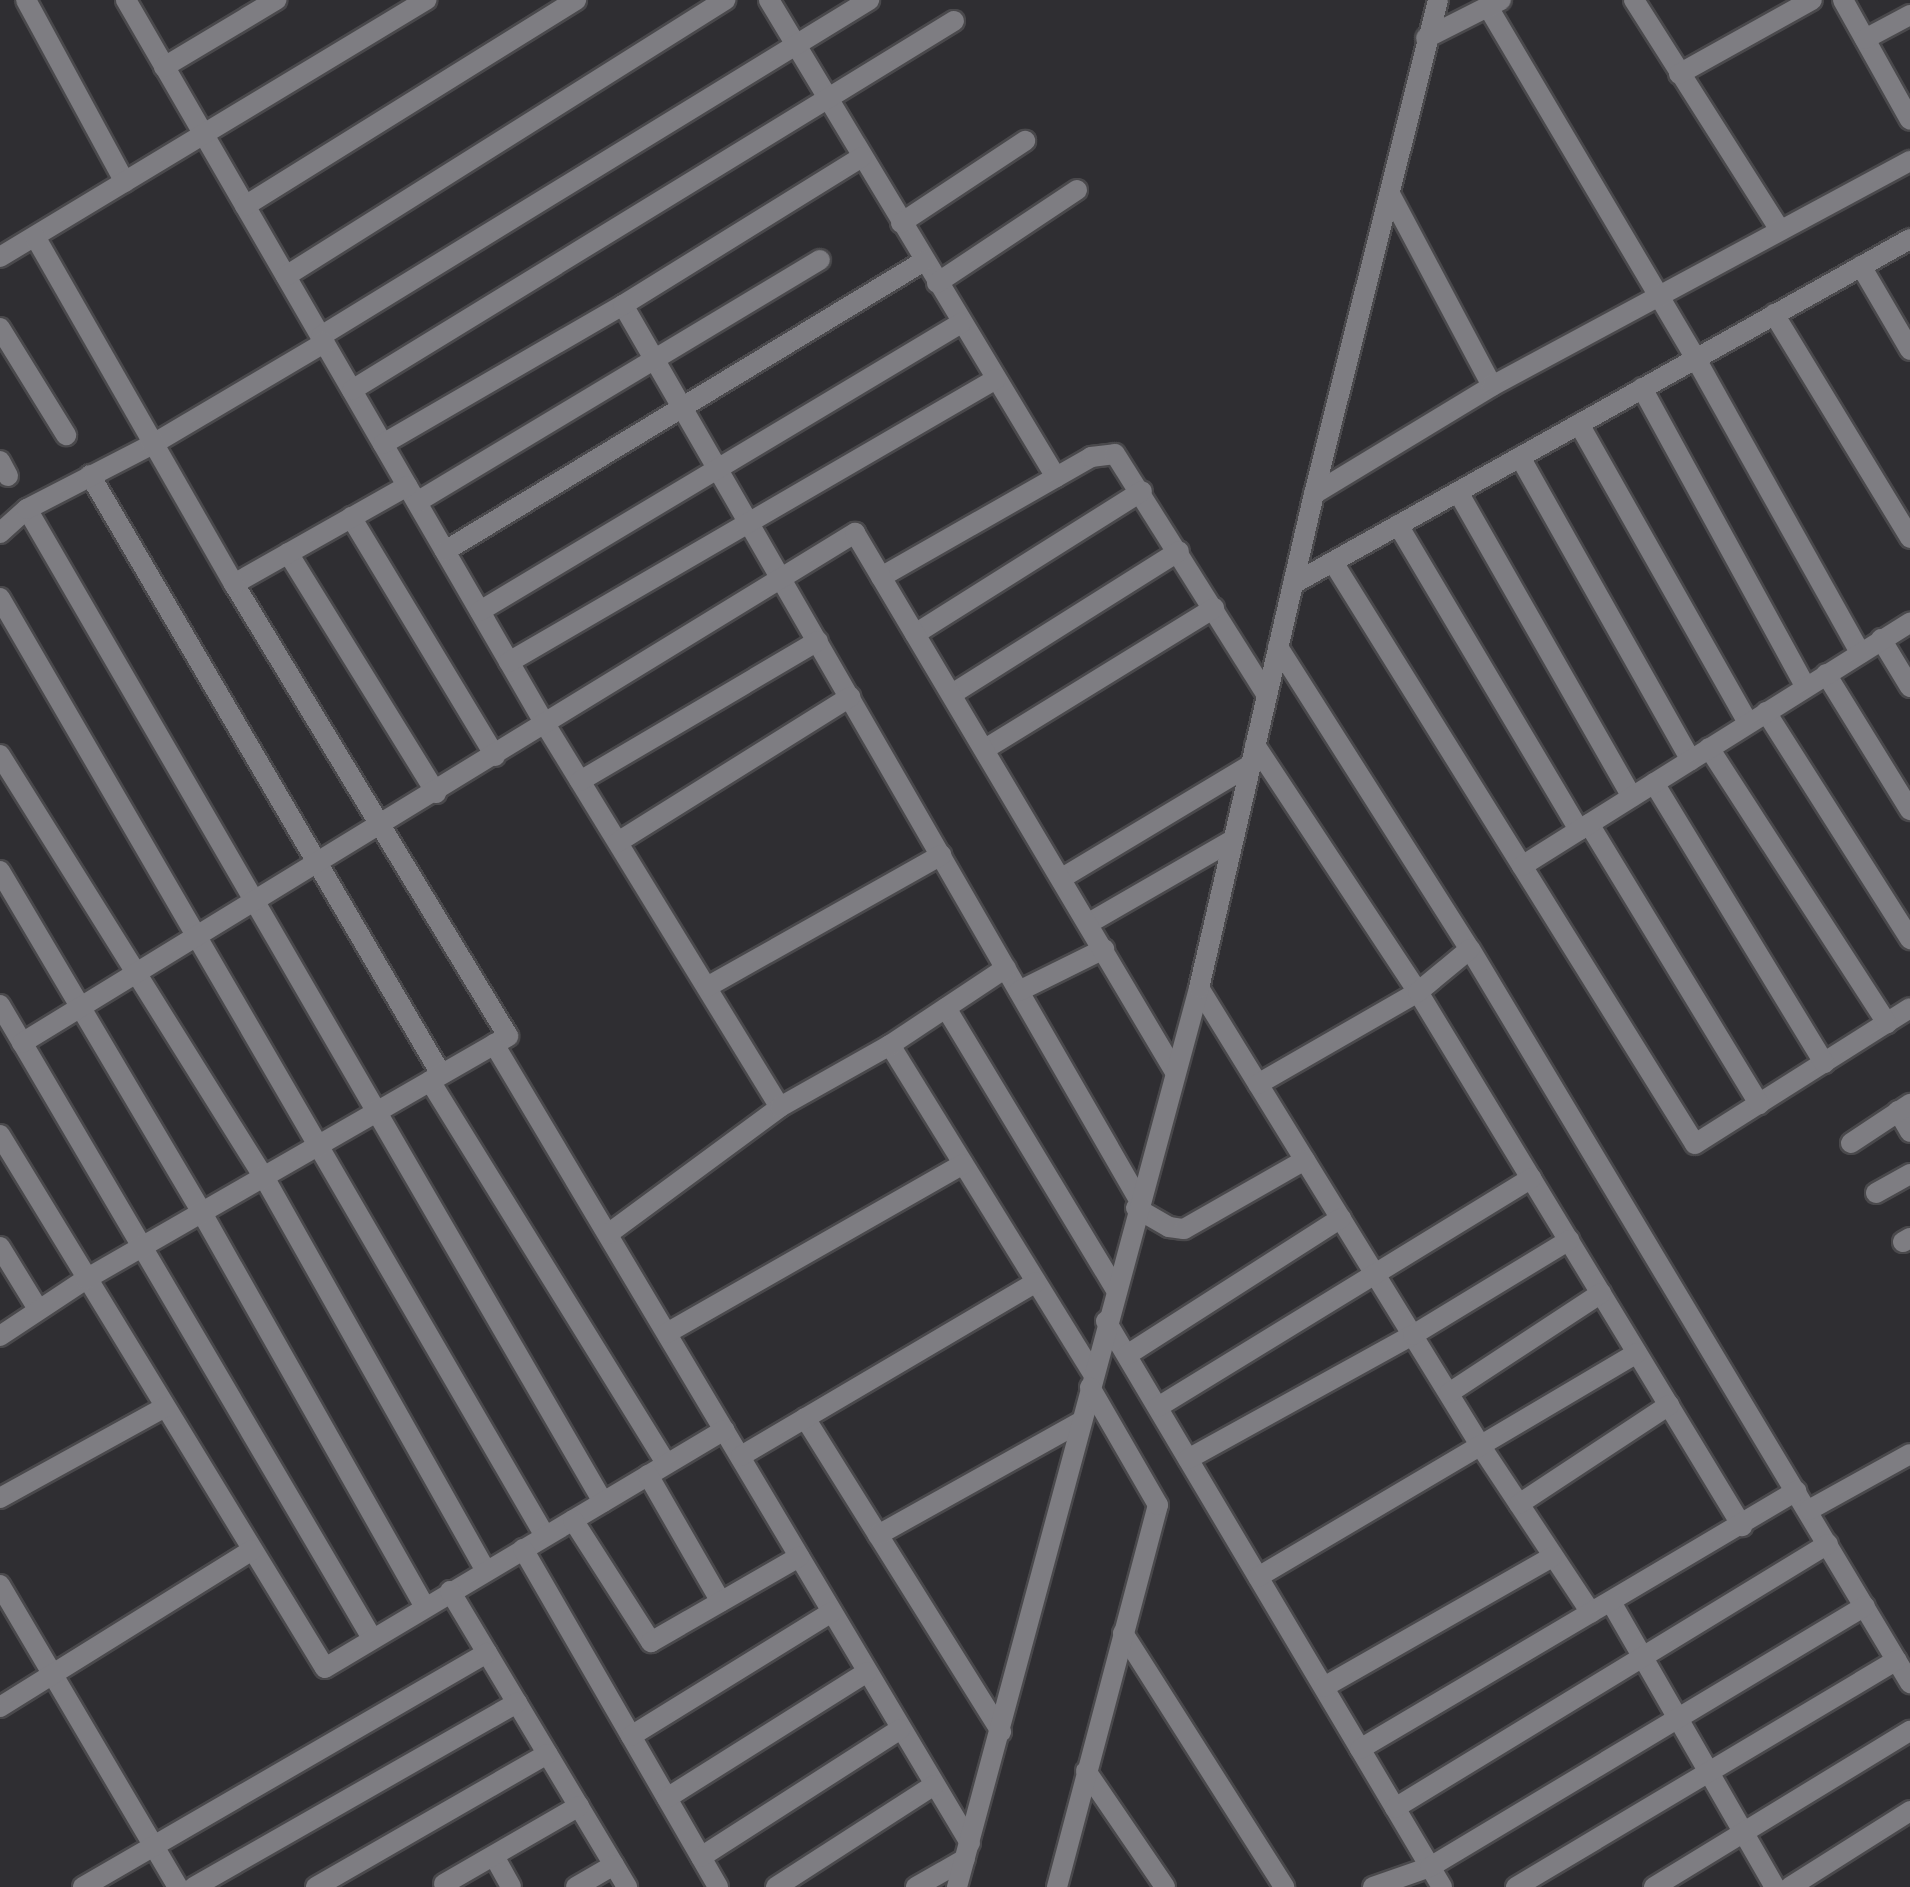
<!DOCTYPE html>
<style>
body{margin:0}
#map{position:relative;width:1910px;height:1887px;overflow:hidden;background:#2f2e32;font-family:"Sofia Sans Condensed",sans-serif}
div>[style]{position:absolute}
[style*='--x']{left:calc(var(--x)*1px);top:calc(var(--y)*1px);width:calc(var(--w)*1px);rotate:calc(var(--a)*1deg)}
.roads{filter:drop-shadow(2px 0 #4a494c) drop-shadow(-2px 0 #4a494c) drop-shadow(0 2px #4a494c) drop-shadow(0 -2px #4a494c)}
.minor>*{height:20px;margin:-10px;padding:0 10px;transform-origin:10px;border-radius:10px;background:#7e7d82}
span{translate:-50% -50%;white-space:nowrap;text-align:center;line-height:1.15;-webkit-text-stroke:7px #171718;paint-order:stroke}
</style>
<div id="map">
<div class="roads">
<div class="minor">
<div style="--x:26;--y:0;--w:207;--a:61.5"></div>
<div style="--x:126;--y:0;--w:837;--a:59.94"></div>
<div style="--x:545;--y:724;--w:449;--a:58.5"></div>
<div style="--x:769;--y:0;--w:557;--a:58.97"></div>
<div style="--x:1634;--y:0;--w:272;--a:57.6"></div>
<div style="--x:1843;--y:0;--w:137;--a:60.8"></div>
<div style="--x:1488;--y:7;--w:409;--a:59.4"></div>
<div style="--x:1696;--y:359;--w:337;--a:60.8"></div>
<div style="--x:1426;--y:38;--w:84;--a:-26.9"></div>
<div style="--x:1865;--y:39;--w:51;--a:-28.1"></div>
<div style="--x:164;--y:67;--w:131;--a:-30.9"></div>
<div style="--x:1679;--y:74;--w:152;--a:-29.1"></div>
<div style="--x:1390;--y:194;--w:217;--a:62"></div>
<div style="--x:245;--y:206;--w:390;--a:-31.9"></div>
<div style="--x:901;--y:223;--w:149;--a:-33.5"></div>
<div style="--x:0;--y:257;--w:498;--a:-31.1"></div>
<div style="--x:1861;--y:266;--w:97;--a:59.7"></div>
<div style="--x:286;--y:276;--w:519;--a:-32.16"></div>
<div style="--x:937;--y:283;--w:168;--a:-33.6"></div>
<div style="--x:623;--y:305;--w:1031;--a:60.03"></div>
<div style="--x:1774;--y:314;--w:262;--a:58.7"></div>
<div style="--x:0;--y:328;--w:126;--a:58.3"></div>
<div style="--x:321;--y:336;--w:643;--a:-31.51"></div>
<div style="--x:1642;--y:388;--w:341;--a:61.3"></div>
<div style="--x:352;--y:390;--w:706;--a:-31.51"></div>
<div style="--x:1579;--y:424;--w:343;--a:60.5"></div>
<div style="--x:383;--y:444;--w:277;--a:-30.1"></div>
<div style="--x:623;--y:305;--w:281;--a:-31.8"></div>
<div style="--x:1520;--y:457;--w:348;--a:60.6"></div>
<div style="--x:0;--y:461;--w:17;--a:62"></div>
<div style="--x:90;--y:475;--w:694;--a:59.63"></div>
<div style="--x:1458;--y:492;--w:351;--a:60.3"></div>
<div style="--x:1314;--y:494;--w:208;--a:-31.2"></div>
<div style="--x:1492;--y:386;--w:475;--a:-28.3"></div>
<div style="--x:417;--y:502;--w:470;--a:-31"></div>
<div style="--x:27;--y:509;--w:1148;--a:59.88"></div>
<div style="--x:351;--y:517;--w:279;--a:58.9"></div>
<div style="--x:1398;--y:525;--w:355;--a:59.3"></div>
<div style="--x:0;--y:533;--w:36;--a:-42"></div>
<div style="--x:27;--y:509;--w:142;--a:-27.3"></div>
<div style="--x:153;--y:444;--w:199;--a:-30.6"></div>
<div style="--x:445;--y:551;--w:560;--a:-31.19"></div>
<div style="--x:288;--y:553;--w:282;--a:58.3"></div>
<div style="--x:1333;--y:562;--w:685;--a:58.12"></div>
<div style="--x:1695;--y:1144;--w:254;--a:-32.3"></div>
<div style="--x:881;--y:577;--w:242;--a:-29.7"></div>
<div style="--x:1091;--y:457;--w:24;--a:-7"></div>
<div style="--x:1115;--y:454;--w:285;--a:57.8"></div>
<div style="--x:234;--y:584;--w:199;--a:-29.5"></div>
<div style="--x:1293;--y:584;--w:707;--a:-29.21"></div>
<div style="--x:0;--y:598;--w:1085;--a:59.84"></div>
<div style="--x:480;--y:611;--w:561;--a:-30.91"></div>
<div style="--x:915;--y:634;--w:268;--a:-32.2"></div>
<div style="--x:1881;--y:639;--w:56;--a:58.9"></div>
<div style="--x:1278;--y:647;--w:358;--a:57.6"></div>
<div style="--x:1470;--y:949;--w:856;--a:59.06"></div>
<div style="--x:509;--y:662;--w:563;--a:-30.16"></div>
<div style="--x:1826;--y:674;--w:160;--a:58.3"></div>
<div style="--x:952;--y:694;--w:268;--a:-32.2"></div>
<div style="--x:1766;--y:712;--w:269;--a:57.6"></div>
<div style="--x:1255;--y:745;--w:296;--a:56.6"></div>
<div style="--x:1418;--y:992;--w:625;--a:58.75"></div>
<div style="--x:1709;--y:748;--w:328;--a:57.1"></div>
<div style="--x:985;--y:749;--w:269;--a:-31.6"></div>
<div style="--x:0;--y:755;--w:498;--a:58"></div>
<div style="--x:264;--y:1177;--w:452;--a:60.6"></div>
<div style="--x:580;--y:781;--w:276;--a:-30.5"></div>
<div style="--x:1654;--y:783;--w:328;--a:58.7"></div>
<div style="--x:1589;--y:824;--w:328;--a:58.7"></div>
<div style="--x:618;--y:842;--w:274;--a:-32"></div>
<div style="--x:1522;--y:866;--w:458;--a:-32.1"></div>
<div style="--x:0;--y:871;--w:397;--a:59.4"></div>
<div style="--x:202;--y:1213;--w:451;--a:60.5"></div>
<div style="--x:1062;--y:878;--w:219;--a:-31"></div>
<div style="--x:1089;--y:923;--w:166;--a:-30"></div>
<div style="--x:707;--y:987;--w:269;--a:-29.4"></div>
<div style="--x:1199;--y:988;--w:536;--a:58.41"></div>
<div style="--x:1480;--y:1445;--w:201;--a:56.5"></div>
<div style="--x:1019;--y:991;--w:95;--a:-26.3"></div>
<div style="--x:0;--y:1005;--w:734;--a:59.56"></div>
<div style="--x:946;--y:1008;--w:327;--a:58.9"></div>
<div style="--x:22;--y:1043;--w:977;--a:-31.48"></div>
<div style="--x:855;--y:533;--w:627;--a:59.3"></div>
<div style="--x:494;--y:1044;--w:930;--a:59.22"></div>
<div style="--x:890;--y:1045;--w:387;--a:58.3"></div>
<div style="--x:430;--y:1081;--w:450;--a:58.3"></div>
<div style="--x:1258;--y:1084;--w:185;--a:-29.9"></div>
<div style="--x:1418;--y:992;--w:67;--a:-39.6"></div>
<div style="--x:1898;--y:1111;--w:24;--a:60"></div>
<div style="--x:0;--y:1135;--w:624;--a:58.63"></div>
<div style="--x:325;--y:1668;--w:465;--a:-30.8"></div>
<div style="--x:1851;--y:1143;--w:71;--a:-33.5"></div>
<div style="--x:1876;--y:1193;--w:39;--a:-29"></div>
<div style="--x:1136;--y:1208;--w:38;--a:30"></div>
<div style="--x:1169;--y:1227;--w:15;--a:8"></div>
<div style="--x:1184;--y:1229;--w:139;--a:-29.7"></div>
<div style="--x:608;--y:1234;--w:214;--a:-36.4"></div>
<div style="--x:780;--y:1107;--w:126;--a:-29.4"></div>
<div style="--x:890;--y:1045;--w:139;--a:-33.6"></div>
<div style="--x:1903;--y:1242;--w:8;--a:-30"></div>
<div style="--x:0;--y:1247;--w:73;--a:58.5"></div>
<div style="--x:1106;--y:1321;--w:658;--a:59.3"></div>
<div style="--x:667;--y:1333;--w:341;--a:-29.7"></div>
<div style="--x:0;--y:1336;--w:103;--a:-33.5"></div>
<div style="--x:86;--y:1279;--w:487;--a:-29.9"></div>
<div style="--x:508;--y:1036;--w:529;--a:-121.22"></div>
<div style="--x:234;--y:584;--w:400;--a:-119.8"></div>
<div style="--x:1127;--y:1355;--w:254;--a:-32.6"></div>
<div style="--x:1449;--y:1393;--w:182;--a:-33.3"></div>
<div style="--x:1158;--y:1407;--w:438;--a:-31.5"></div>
<div style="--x:805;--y:1418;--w:370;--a:58"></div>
<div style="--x:741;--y:1456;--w:342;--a:-30.5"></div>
<div style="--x:1188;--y:1459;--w:257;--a:-28.9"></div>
<div style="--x:1413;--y:1335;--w:183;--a:-31.3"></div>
<div style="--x:648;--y:1475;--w:146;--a:60.1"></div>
<div style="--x:0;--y:1498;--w:188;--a:-28.9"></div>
<div style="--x:1519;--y:1504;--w:180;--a:-33.4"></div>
<div style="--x:1809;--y:1510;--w:115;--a:-29"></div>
<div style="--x:573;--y:1520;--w:145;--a:57.4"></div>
<div style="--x:651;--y:1642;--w:171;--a:-29.9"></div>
<div style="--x:878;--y:1535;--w:231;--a:-29.2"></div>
<div style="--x:523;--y:1549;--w:390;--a:60"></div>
<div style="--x:1258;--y:1577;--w:440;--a:-30.6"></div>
<div style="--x:0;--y:1585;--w:351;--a:59.5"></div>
<div style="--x:450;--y:1591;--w:345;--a:59.1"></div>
<div style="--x:1611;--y:1602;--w:329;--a:60.1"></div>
<div style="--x:1123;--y:1633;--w:301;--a:57.6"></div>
<div style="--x:1324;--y:1687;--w:262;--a:-29.7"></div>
<div style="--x:0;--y:1707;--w:297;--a:-31.9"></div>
<div style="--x:631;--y:1736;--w:236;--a:-31.7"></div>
<div style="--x:1360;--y:1749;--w:507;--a:-30.61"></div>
<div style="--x:1086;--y:1771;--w:140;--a:55.7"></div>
<div style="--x:667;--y:1798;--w:236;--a:-32.2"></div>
<div style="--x:1395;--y:1808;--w:507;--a:-31.37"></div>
<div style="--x:494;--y:1856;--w:35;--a:61"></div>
<div style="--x:701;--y:1857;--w:237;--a:-32.7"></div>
<div style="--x:444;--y:1884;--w:156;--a:-30"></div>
<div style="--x:83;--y:1887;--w:467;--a:-30.1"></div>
<div style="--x:194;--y:1887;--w:372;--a:-29.7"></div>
<div style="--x:316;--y:1887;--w:267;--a:-29.9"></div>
<div style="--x:576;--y:1887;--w:44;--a:-30.1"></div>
<div style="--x:776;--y:1887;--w:188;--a:-32.8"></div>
<div style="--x:916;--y:1887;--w:56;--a:-29.7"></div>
<div style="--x:957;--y:1887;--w:931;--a:-74.93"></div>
<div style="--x:1199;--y:988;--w:507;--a:-76.9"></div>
<div style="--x:1314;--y:494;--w:509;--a:-75.91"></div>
<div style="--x:1057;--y:1887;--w:395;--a:-75.2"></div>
<div style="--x:1158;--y:1505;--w:136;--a:-120"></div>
<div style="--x:1373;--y:1887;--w:60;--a:-19.3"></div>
<div style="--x:1430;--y:1867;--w:507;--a:-30.96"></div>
<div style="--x:1516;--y:1887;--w:443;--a:-30.8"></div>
<div style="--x:1654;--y:1887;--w:300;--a:-31.4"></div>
<div style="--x:1790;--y:1887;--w:142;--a:-32.3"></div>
</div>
</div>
</div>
